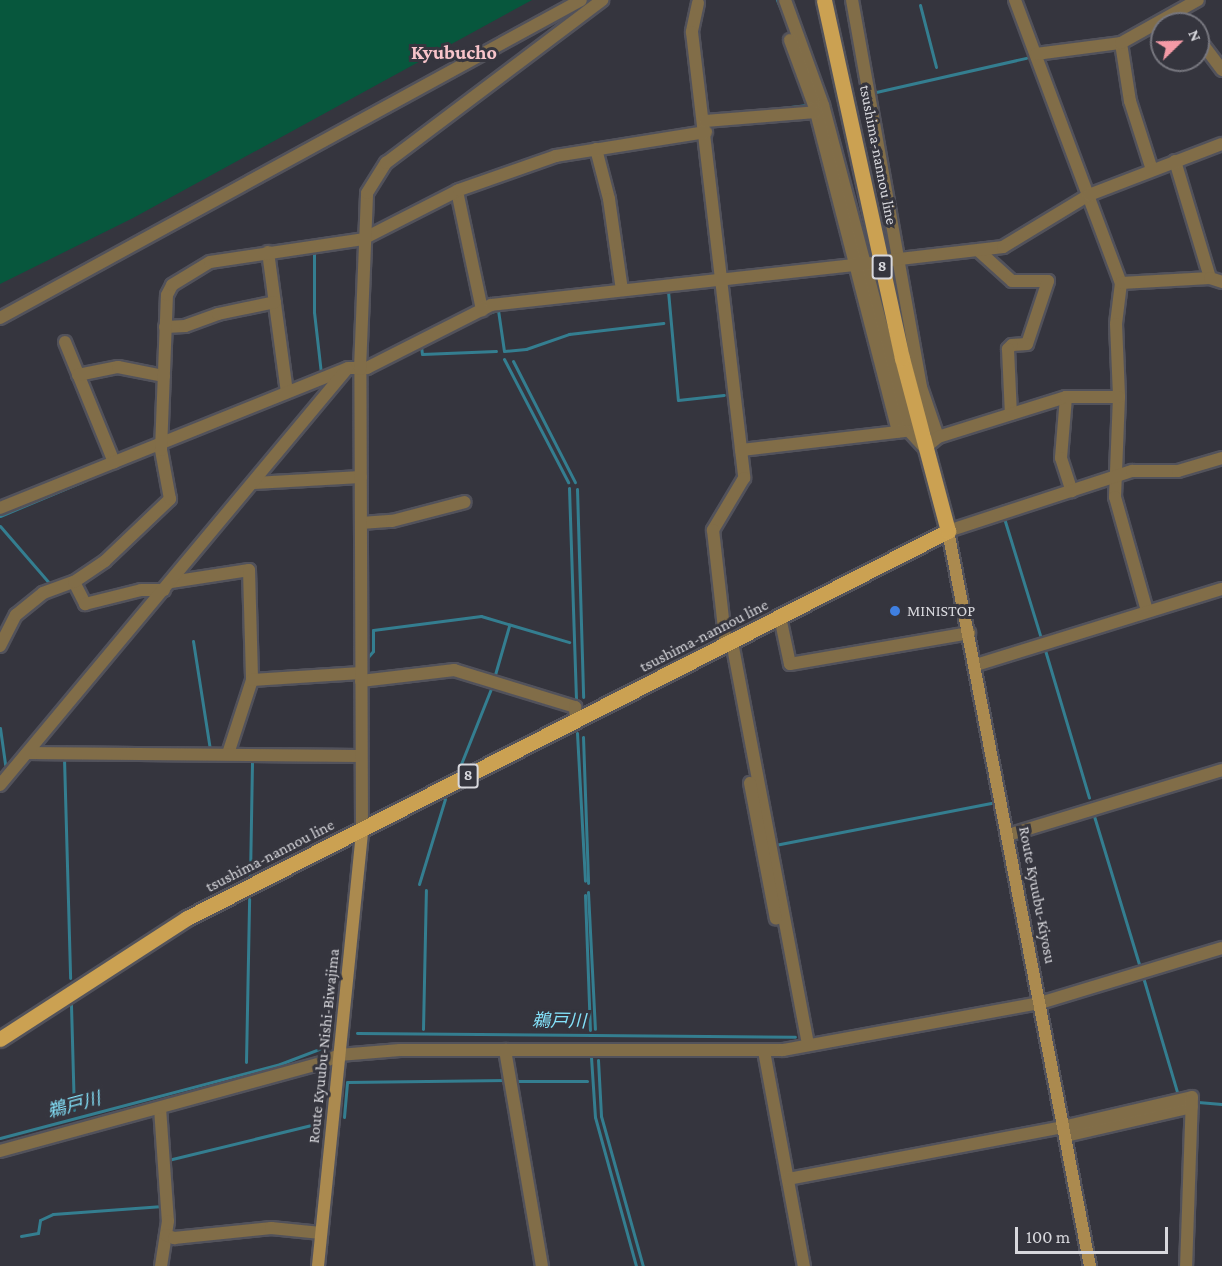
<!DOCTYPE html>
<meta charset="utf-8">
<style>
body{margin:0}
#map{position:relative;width:1222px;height:1266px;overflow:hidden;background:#35353e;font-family:"Crimson Pro","Noto Sans JP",serif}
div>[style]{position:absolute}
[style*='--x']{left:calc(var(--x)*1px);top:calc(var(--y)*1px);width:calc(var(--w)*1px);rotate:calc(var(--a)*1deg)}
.green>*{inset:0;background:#07573d}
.stream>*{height:3px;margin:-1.5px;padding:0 1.5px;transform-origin:1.5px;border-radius:1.5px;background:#347e90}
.roads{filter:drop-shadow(2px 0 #52525b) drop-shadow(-2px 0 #52525b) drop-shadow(0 2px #52525b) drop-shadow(0 -2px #52525b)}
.minor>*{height:12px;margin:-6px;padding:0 6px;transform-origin:6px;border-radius:6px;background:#816d48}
.tertiary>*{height:12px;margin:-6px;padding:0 6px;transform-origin:6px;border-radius:6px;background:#816d48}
.secondary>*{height:12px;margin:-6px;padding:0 6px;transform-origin:6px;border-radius:6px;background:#ab8a4f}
.primary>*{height:15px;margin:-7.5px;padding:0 7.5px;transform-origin:7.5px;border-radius:7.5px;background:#cba152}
.dots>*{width:16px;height:16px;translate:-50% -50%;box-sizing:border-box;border:3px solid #35353e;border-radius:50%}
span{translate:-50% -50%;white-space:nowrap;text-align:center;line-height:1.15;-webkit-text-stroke:6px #35353e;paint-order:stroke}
.shield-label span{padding:2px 4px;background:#35353e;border:2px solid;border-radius:4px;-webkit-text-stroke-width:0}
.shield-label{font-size:15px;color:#d8d8dd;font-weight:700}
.street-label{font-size:16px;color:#d8d8dd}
.poi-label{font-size:16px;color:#d8d8dd}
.left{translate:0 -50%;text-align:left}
.water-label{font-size:18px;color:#84e2fa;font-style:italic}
.quarter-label{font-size:20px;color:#f8c4ca;font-weight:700}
.north{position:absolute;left:1150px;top:12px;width:60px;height:60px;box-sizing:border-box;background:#35353e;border:2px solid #76767e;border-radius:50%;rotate:67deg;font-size:16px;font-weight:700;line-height:24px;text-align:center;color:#d8d8dd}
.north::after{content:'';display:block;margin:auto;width:21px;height:27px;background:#f49aa6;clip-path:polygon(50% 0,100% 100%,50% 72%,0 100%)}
.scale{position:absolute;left:1015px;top:1227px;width:153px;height:27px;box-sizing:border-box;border:3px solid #d8d8dd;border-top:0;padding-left:8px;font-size:18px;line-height:21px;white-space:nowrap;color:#d8d8dd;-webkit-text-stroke:4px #35353e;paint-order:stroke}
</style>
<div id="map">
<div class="green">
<div style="clip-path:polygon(0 0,532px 0,133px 218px,0 284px)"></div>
</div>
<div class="stream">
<div style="--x:777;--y:0;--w:34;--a:67"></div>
<div style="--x:920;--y:5;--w:64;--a:75.5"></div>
<div style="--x:876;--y:92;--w:154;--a:-12.8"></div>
<div style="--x:758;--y:111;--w:49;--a:-7"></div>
<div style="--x:807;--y:105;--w:7;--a:-98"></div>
<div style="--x:314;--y:251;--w:61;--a:90"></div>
<div style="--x:314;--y:312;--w:61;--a:83.5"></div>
<div style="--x:668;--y:291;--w:109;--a:84.8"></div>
<div style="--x:678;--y:400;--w:46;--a:-6.2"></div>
<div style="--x:488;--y:313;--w:10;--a:-17"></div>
<div style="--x:498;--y:310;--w:41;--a:81.7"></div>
<div style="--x:504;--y:351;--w:22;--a:-5"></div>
<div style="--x:526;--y:349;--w:46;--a:-19.2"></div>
<div style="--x:569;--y:334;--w:95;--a:-6.7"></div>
<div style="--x:421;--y:346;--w:8;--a:83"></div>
<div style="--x:422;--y:354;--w:74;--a:-2.3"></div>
<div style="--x:504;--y:359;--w:139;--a:62.5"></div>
<div style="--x:513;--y:361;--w:136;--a:62.9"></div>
<div style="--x:569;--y:488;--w:214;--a:88.1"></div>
<div style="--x:577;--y:489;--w:208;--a:88.3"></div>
<div style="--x:1001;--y:506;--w:36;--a:-16"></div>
<div style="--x:0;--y:516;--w:93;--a:-22.7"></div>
<div style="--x:1004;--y:518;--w:126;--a:72.9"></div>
<div style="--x:0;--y:526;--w:77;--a:49.2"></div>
<div style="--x:50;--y:584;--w:4;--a:135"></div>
<div style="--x:193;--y:641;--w:109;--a:81.1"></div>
<div style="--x:1045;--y:650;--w:154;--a:73.4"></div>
<div style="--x:367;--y:658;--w:9;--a:-49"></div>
<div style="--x:373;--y:651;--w:21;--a:-90"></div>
<div style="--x:373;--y:630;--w:109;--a:-7.4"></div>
<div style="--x:481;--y:616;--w:92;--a:16.5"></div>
<div style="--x:494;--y:678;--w:54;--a:-73.9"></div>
<div style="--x:0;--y:728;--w:37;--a:82"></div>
<div style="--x:577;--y:733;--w:148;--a:86.9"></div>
<div style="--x:583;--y:737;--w:146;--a:88"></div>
<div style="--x:64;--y:758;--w:220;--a:88.4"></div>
<div style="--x:461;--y:764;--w:84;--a:-68.3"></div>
<div style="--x:1094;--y:816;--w:155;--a:73.1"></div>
<div style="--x:775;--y:845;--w:220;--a:-11"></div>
<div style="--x:250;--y:877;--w:118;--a:-89"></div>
<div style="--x:419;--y:884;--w:89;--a:-73"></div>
<div style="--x:588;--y:892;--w:137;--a:87.1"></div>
<div style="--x:585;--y:895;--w:135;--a:87.9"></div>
<div style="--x:1143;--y:977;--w:123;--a:73.5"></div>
<div style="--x:71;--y:1005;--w:105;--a:88.4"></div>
<div style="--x:423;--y:1029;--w:139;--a:-88.8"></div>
<div style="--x:357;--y:1033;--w:438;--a:0.5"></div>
<div style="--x:591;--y:1057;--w:60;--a:86.2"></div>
<div style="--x:595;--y:1117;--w:155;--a:74.6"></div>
<div style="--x:598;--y:1060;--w:56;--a:86.9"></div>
<div style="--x:601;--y:1116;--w:156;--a:74.4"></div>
<div style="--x:246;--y:1062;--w:163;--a:-88.9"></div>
<div style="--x:515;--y:1081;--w:72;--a:0"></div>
<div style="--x:1198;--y:1102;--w:24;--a:5"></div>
<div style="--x:344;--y:1117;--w:35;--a:-85"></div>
<div style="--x:347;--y:1082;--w:160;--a:-0.7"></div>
<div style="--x:0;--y:1138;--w:290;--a:-14.8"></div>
<div style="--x:280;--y:1064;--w:50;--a:-21"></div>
<div style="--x:168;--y:1160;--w:156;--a:-13.7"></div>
<div style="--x:21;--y:1236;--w:17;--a:-10"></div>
<div style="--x:38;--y:1233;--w:13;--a:-81"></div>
<div style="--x:40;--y:1220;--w:14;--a:-25"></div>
<div style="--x:53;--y:1214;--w:110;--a:-4.2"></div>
</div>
<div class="roads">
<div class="minor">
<div style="--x:785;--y:0;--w:112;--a:70.1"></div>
<div style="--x:823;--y:105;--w:337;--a:75.2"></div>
<div style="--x:909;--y:431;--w:23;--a:47"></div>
<div style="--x:925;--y:448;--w:17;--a:-40"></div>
<div style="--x:938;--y:437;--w:53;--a:-108.8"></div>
<div style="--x:921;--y:387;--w:393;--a:-100.1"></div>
<div style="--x:1015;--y:0;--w:302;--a:69.5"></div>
<div style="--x:1121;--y:283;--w:41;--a:97"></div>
<div style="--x:1116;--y:324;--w:73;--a:87.6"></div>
<div style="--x:1119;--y:397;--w:100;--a:92.3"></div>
<div style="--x:1115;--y:497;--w:118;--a:74.3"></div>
<div style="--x:698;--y:3;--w:30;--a:102"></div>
<div style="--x:692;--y:32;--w:449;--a:83.3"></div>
<div style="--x:744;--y:478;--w:61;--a:120.8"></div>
<div style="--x:713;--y:530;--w:116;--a:83.6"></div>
<div style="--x:1179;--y:14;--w:13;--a:51"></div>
<div style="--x:1198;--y:38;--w:40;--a:53"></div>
<div style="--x:790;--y:40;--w:72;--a:69.8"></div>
<div style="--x:815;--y:108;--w:334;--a:75.6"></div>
<div style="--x:1121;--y:43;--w:59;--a:81.2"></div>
<div style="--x:1130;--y:101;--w:72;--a:72.3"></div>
<div style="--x:1036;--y:54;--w:86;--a:-7.4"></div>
<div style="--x:1121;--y:43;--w:88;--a:-29.2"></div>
<div style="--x:705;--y:121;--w:111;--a:-4.6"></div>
<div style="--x:596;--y:149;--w:52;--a:75.4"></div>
<div style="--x:609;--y:199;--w:92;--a:81.9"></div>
<div style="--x:1175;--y:161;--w:122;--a:73.3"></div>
<div style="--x:457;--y:191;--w:122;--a:78.1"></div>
<div style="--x:268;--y:252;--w:141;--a:82.3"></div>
<div style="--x:980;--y:252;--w:43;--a:42.2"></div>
<div style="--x:1012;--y:281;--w:36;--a:0"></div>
<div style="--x:1048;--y:281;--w:66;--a:108.4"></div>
<div style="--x:1027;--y:344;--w:15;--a:176"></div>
<div style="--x:1012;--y:345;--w:6;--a:135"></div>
<div style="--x:1008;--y:349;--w:65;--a:87.4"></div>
<div style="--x:891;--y:260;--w:113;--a:-6.6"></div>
<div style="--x:1003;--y:247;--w:100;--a:-31.2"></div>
<div style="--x:1089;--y:195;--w:142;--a:-21"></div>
<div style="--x:1121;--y:283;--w:89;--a:-3.2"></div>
<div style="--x:1210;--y:278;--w:13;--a:18"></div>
<div style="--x:0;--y:318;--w:662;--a:-28.69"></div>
<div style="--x:165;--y:327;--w:20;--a:-3"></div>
<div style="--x:185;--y:326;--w:35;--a:-20"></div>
<div style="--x:218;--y:314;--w:58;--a:-11.9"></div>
<div style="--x:65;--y:342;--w:130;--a:67.8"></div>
<div style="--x:78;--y:375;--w:41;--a:-11.3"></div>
<div style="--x:118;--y:367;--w:47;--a:11.1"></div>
<div style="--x:1066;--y:397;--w:61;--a:94.7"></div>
<div style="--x:1061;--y:458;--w:35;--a:72"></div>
<div style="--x:938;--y:437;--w:134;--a:-17.4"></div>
<div style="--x:1066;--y:397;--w:53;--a:0"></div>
<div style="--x:741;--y:450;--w:165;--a:-6.6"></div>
<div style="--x:254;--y:483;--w:107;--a:-3.2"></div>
<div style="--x:0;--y:508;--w:375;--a:-21.9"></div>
<div style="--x:348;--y:368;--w:19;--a:0"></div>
<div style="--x:367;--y:368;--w:139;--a:-26.9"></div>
<div style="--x:491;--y:305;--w:382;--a:-6.3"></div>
<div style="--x:361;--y:523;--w:31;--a:-4"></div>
<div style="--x:392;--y:521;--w:75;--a:-14.6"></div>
<div style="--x:948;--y:531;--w:194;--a:-18.1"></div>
<div style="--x:1132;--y:471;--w:46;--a:0"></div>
<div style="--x:1178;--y:471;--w:46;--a:-16.5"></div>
<div style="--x:74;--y:582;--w:25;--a:63"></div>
<div style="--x:85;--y:604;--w:58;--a:-14"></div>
<div style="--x:141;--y:590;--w:23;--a:0"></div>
<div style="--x:171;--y:582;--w:79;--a:-8.7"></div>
<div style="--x:249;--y:570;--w:110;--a:88.4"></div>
<div style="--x:252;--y:680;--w:78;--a:108"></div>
<div style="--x:780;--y:617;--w:48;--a:78"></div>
<div style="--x:790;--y:664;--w:182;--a:-9.8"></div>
<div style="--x:732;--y:642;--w:410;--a:79.3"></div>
<div style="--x:0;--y:646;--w:35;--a:-63"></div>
<div style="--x:16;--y:615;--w:35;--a:-39"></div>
<div style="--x:43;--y:593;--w:33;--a:-20"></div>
<div style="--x:74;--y:582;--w:37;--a:-34"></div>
<div style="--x:105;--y:561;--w:90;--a:-43.6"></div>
<div style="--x:170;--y:499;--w:50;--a:-100.4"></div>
<div style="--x:161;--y:450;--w:155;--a:-87.8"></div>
<div style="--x:167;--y:295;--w:11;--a:-63"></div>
<div style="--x:172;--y:285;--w:44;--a:-31.2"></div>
<div style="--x:210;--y:262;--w:155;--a:-8.5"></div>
<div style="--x:363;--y:239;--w:108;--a:-27"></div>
<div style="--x:459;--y:190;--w:103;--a:-19.3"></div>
<div style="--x:556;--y:156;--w:152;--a:-9.1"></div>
<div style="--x:976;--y:665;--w:257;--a:-17.2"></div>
<div style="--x:252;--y:680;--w:109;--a:-3.7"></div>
<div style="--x:361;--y:681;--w:94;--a:-6.7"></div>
<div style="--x:454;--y:670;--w:127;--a:17"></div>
<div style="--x:575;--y:707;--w:14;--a:86"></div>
<div style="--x:27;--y:753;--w:333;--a:0.5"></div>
<div style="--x:750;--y:783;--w:138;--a:79.2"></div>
<div style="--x:0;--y:785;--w:542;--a:-50.17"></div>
<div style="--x:362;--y:830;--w:461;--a:-90.2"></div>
<div style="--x:360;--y:369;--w:176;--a:-87.7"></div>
<div style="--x:367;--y:193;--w:36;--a:-58"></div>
<div style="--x:386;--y:163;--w:271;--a:-37"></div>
<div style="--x:1008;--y:835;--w:224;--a:-16.9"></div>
<div style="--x:505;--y:1050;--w:219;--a:80.3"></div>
<div style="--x:764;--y:1051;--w:219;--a:79.5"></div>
<div style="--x:160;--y:1108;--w:113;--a:86"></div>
<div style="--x:168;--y:1221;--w:46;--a:98.8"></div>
<div style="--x:1065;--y:1136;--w:130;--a:-12.9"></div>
<div style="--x:788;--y:1179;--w:280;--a:-10.7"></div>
<div style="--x:1063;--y:1127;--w:132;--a:-13.1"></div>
<div style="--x:1192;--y:1097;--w:169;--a:92"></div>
<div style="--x:166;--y:1235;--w:9;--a:21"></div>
<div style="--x:174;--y:1238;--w:98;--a:-5.9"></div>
<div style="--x:271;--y:1228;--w:50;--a:5.7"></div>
</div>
<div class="tertiary">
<div style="--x:0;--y:1151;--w:331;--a:-15.3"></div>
<div style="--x:319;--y:1064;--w:22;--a:-24"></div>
<div style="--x:339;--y:1055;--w:61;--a:-4.7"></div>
<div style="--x:400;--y:1050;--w:383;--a:0"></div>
<div style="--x:783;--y:1050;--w:261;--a:-10.4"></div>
<div style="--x:1040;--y:1003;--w:190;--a:-16.8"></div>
</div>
<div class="secondary">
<div style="--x:948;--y:531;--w:749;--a:79.07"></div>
<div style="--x:318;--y:1266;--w:438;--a:-84.2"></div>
</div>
<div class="primary">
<div style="--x:0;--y:1039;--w:223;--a:-32.9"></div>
<div style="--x:187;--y:918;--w:854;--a:-26.96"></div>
<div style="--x:948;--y:531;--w:179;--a:-104.9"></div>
<div style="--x:902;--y:358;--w:366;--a:-102.3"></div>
</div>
</div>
<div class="dots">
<div style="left:895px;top:611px;background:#3f7fe0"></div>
</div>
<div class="shield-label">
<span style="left:882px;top:267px">8</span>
<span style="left:468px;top:776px">8</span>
</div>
<div class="street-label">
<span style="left:878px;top:155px;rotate:79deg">tsushima-nannou line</span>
<span style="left:704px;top:636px;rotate:-27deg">tsushima-nannou line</span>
<span style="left:270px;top:856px;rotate:-27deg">tsushima-nannou line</span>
<span style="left:1037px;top:895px;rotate:79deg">Route Kyuubu-Kiyosu</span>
<span style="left:324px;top:1046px;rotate:-84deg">Route Kyuubu-Nishi-Biwajima</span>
</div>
<div class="poi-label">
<span class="left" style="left:907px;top:611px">MINISTOP</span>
</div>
<div class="water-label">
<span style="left:559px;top:1021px;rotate:1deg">鵜戸川</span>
<span style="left:74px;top:1105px;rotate:-15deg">鵜戸川</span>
</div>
<div class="quarter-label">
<span style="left:454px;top:52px">Kyubucho</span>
</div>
<div class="north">N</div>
<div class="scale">100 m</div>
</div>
